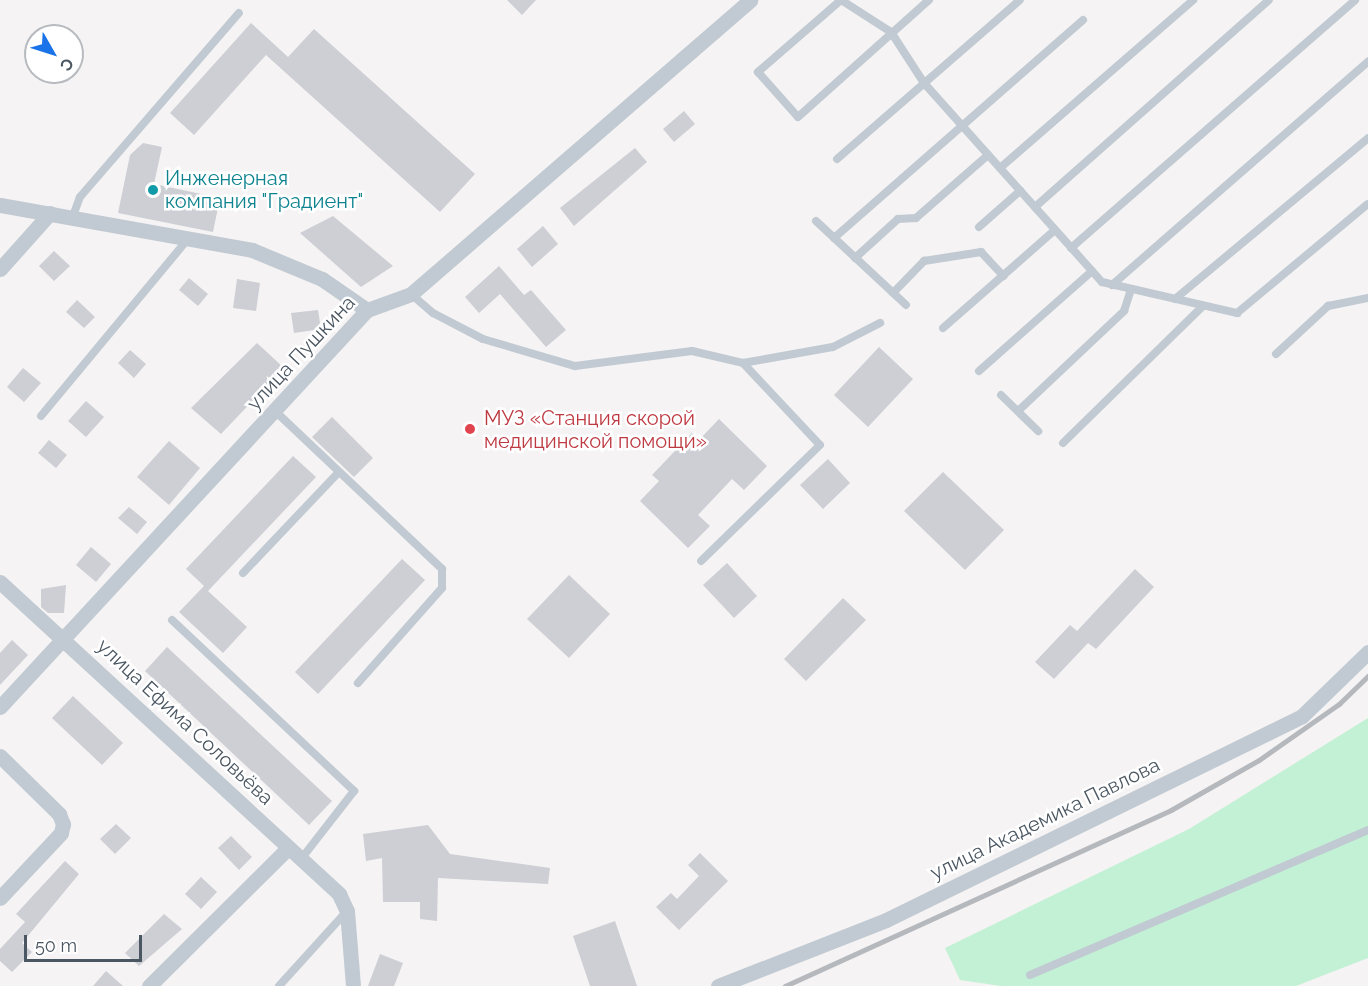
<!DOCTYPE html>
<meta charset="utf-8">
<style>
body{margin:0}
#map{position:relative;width:1368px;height:986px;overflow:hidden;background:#f5f3f3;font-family:Raleway,sans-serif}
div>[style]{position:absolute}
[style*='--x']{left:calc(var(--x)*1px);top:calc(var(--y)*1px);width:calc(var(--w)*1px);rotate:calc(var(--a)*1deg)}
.green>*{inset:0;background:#c3f1d5}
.building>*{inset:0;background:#cdcfd5}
.lane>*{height:8px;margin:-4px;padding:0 4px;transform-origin:4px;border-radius:4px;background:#c1cad2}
.street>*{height:15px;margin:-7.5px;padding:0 7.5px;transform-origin:7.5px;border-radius:7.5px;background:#c1cad2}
.rail>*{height:4.5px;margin:-2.25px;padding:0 2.25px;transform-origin:2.25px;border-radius:2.25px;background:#b5b8bd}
.dots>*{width:16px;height:16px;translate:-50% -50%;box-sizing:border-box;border:3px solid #fff;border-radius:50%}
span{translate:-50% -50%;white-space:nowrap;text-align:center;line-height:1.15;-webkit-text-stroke:5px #fff;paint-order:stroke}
.culture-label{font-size:20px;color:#0d838f}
.left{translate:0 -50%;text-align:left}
.street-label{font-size:20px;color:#4a5661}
.health-label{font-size:20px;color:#be3a42}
.north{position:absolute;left:24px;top:24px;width:60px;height:60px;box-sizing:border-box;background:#fff;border:2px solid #b7bbc0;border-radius:50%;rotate:129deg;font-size:16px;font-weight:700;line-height:24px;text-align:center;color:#4a5661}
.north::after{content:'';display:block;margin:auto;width:21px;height:27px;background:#1a73e8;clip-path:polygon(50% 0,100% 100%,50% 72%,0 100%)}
.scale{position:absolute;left:24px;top:935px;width:118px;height:27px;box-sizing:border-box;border:3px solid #4a5661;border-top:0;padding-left:8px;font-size:18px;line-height:21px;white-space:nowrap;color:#4a5661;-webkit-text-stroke:4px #fff;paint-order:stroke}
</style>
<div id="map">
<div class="green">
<div style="clip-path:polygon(1368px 718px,1368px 958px,1296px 986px,1001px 986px,960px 980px,945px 948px,1189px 829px)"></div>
</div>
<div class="building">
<div style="clip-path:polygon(507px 0,536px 0,522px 15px)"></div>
<div style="clip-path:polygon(251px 23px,288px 57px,314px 29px,475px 174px,440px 212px,266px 55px,194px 135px,170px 113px)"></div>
<div style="clip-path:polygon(684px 111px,695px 124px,674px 142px,663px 129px)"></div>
<div style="clip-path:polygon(143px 143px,162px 147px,154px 184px,220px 198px,213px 232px,118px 213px,130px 155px)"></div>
<div style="clip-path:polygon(635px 148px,647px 162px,574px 226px,560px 208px)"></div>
<div style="clip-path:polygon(333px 216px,393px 266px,361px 287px,300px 233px)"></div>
<div style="clip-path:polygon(543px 226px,558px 244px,532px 267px,517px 249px)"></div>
<div style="clip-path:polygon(54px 251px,70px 266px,54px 281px,39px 266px)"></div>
<div style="clip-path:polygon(499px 266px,524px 295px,531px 290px,566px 330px,546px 347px,500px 294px,479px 313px,465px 297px)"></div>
<div style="clip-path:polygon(189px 278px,208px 294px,198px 306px,179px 290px)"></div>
<div style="clip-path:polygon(237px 279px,260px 283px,256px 311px,233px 308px)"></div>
<div style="clip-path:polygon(77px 300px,95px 317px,84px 328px,66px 312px)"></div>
<div style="clip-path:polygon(318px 310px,321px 329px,294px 333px,291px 313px)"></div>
<div style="clip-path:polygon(257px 343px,284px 368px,221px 434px,191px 408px)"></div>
<div style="clip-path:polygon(879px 347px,913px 379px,868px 427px,834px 395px)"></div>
<div style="clip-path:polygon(130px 350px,146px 364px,134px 378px,118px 363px)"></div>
<div style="clip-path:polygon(23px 368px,41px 383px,24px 402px,7px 387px)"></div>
<div style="clip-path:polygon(86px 401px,104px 417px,86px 437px,68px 421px)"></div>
<div style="clip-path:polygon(332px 417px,373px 458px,354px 477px,312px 437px)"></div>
<div style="clip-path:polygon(719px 419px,767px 466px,744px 490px,732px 479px,698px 515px,710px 526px,688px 548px,640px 501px,659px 481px,652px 475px,692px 433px,699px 440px)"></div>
<div style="clip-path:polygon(49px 440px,67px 455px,56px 468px,38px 453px)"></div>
<div style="clip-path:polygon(169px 441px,200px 468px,169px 505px,137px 477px)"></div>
<div style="clip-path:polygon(293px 456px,316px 477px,208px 591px,247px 627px,223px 653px,179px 612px,204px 586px,186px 569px)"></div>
<div style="clip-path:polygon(828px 459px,850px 483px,823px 509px,800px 485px)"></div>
<div style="clip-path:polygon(943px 472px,1004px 530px,965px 570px,904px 511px)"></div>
<div style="clip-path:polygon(129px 507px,147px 522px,137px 534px,118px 518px)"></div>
<div style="clip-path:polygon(91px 547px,111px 564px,96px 582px,76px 565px)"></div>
<div style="clip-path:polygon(402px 559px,425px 580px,318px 694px,295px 672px)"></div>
<div style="clip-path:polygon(727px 563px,757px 596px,734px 618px,703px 585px)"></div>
<div style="clip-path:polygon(1135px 569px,1154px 587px,1096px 649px,1088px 643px,1054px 679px,1035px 662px,1070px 625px,1077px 631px)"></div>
<div style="clip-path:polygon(569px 575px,610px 614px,569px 658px,527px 619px)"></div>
<div style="clip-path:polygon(66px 585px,64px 613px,48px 613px,41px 607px,41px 589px)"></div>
<div style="clip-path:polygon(843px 598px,866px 620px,806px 681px,784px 659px)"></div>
<div style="clip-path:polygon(12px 640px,28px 655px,0 685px,0 653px)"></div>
<div style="clip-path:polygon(167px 647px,332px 801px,309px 825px,145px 671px)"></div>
<div style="clip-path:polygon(73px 696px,123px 743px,102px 765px,52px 718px)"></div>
<div style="clip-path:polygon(116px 824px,131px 838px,115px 854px,100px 839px)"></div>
<div style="clip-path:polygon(428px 825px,450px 854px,550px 868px,548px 884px,438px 878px,437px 921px,420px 919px,420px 902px,383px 902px,382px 858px,366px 861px,363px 834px)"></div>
<div style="clip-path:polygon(231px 836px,252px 857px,239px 870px,218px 848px)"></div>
<div style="clip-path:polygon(700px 853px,728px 881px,679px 930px,656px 907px,671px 893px,677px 899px,699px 876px,688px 865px)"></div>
<div style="clip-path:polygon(65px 861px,79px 874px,22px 943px,32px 952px,12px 972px,0 961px,0 949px,25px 922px,16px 914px)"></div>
<div style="clip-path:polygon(201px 877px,217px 892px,201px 909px,185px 894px)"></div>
<div style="clip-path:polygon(164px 914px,182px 929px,139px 966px,125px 953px)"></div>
<div style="clip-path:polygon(615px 921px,637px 986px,590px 986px,573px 936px)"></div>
<div style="clip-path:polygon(380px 954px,403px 963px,394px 986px,368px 986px)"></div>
<div style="clip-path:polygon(106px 971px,123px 986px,93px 986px)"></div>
</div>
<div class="lane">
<div style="--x:841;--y:0;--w:59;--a:32.6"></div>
<div style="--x:891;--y:32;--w:61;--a:57.1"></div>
<div style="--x:924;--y:83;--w:267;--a:48.2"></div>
<div style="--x:1102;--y:282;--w:139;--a:12.9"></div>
<div style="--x:1237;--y:313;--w:170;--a:-39.8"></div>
<div style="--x:841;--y:0;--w:110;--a:139.1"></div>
<div style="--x:758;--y:72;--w:60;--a:48.4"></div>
<div style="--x:798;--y:117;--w:176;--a:-41.8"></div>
<div style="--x:837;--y:159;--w:242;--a:-41"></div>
<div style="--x:1000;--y:168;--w:256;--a:-41"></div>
<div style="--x:1035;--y:207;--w:312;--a:-41.5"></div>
<div style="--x:73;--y:216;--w:20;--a:-70"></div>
<div style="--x:80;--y:197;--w:243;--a:-49.2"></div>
<div style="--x:816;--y:221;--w:123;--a:43"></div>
<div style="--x:979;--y:227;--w:55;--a:-41.3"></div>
<div style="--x:834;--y:238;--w:331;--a:-41.2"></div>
<div style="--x:1071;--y:248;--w:377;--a:-41.1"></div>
<div style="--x:855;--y:258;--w:58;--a:-42.2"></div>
<div style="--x:898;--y:219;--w:18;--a:-3"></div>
<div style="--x:916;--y:218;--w:96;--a:-41.2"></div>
<div style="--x:1112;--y:285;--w:340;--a:-41.1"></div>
<div style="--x:893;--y:293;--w:45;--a:-45.9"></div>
<div style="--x:924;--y:261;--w:58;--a:-9"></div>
<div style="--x:981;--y:252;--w:33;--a:47"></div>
<div style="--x:411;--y:294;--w:29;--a:41"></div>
<div style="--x:433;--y:313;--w:56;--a:27.5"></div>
<div style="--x:483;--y:339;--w:96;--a:16.4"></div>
<div style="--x:575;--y:366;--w:118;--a:-7.3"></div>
<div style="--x:692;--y:351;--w:52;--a:13.2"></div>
<div style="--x:743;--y:363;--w:112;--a:46.8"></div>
<div style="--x:820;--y:445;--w:166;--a:135.7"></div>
<div style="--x:1175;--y:299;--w:251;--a:-39.8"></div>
<div style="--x:943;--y:328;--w:149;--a:-41.2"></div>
<div style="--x:1276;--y:354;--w:71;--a:-42.7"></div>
<div style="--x:1328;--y:306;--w:41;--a:-11.3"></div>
<div style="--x:743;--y:363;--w:91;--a:-10.1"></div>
<div style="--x:833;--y:347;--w:53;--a:-27.1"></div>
<div style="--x:979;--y:371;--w:151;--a:-41.5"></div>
<div style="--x:1001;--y:395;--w:52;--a:44.2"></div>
<div style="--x:275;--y:411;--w:230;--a:43.4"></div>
<div style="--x:442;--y:569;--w:19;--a:90"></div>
<div style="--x:442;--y:588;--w:127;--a:131.5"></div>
<div style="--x:1018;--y:411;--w:146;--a:-43.3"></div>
<div style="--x:1124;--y:311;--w:23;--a:-72"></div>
<div style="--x:41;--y:416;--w:229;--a:-50.3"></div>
<div style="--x:1063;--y:443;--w:196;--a:-44.4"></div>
<div style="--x:243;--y:573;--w:139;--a:-46.5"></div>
<div style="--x:172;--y:620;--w:250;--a:43.2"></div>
<div style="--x:354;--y:791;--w:86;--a:127.9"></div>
<div style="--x:1030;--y:975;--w:368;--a:-23.2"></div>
<div style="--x:279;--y:986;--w:100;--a:-47.8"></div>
</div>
<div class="street">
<div style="--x:0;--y:205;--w:256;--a:10.1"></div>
<div style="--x:252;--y:250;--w:76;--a:22.5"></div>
<div style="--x:322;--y:279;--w:55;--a:34.6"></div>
<div style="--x:0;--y:269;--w:75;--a:-48.2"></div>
<div style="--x:0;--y:582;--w:461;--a:42.6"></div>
<div style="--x:339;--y:894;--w:19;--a:65"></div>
<div style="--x:347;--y:911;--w:75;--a:85.4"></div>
<div style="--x:0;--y:707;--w:541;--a:-47.25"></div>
<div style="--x:367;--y:310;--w:47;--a:-20"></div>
<div style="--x:411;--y:294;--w:449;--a:-40.9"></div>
<div style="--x:0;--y:756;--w:83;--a:44.5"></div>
<div style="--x:59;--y:814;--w:11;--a:68"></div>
<div style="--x:63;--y:824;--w:9;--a:103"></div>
<div style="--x:61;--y:833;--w:89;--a:133.2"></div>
<div style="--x:149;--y:986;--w:196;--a:-44.8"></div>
<div style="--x:718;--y:986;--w:180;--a:-21.4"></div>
<div style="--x:886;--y:920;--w:463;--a:-26.1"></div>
<div style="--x:1302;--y:716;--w:92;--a:-44.1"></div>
</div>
<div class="rail">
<div style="--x:785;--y:986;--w:424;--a:-24.5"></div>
<div style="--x:1171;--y:810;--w:101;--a:-29.6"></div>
<div style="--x:1259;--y:760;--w:98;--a:-35"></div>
<div style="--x:1339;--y:704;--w:40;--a:-44"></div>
</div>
<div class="dots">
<div style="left:153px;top:190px;background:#0f9aa8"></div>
<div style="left:470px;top:429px;background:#e0444e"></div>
</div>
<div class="culture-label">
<span class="left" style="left:165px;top:190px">Инженерная<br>компания "Градиент"</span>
</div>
<div class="street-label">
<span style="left:301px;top:353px;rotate:-47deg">улица Пушкина</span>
<span style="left:185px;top:722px;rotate:43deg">улица Ефима Соловьёва</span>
<span style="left:1045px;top:819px;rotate:-26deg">улица Академика Павлова</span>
</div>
<div class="health-label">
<span class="left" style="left:484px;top:430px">МУЗ «Станция скорой<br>медицинской помощи»</span>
</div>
<div class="north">С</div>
<div class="scale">50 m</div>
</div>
